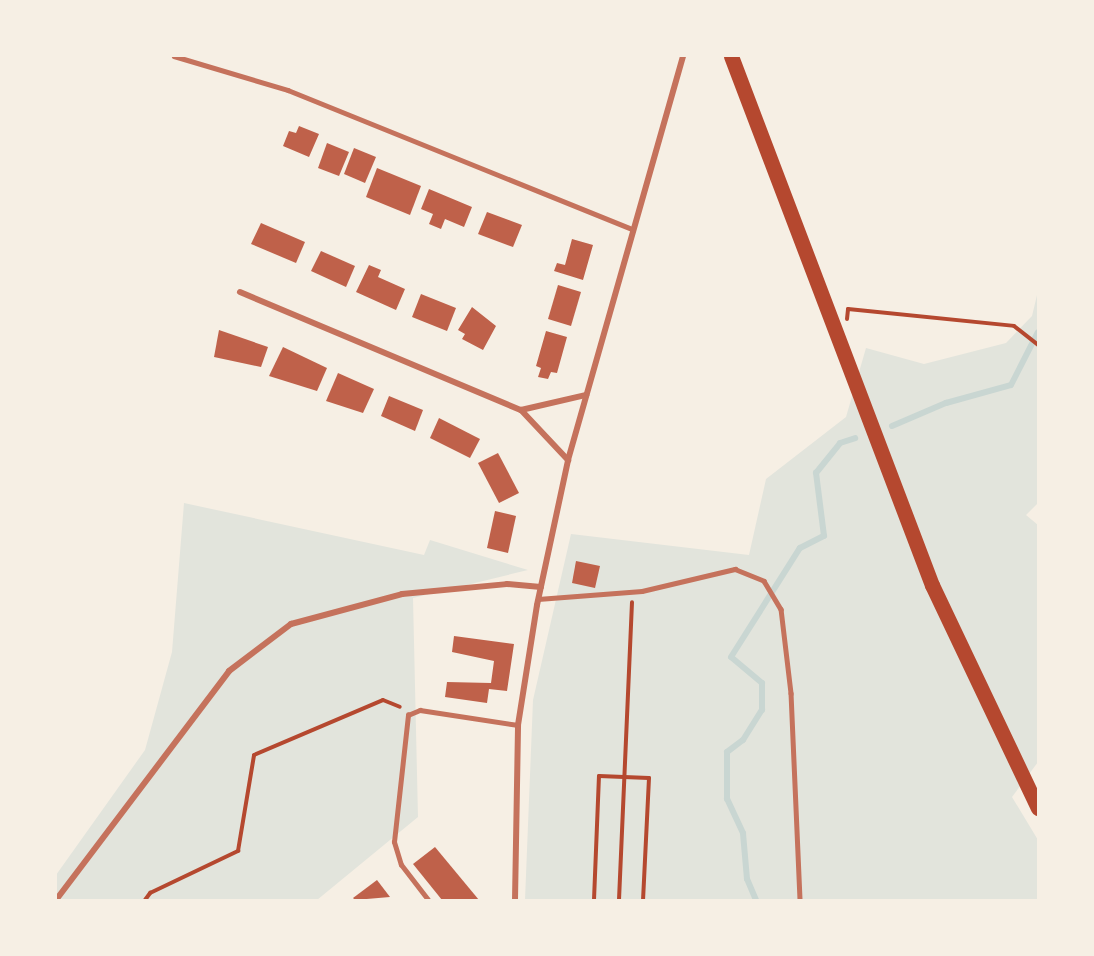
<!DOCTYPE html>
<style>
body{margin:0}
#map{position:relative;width:1094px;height:956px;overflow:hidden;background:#f6efe4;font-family:Montserrat,sans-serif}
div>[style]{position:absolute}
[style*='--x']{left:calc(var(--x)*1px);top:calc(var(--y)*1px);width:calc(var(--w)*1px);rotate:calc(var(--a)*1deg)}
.green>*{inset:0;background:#e2e4dc}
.stream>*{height:6px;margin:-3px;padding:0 3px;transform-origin:3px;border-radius:3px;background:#c9d6d2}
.building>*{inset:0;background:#bf614a}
.path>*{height:4px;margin:-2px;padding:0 2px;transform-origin:2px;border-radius:2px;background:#b5482f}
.service>*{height:4.5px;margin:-2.25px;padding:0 2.25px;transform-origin:2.25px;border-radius:2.25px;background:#c5725c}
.minor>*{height:6px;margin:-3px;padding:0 3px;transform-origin:3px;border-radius:3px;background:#c5725c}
.primary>*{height:15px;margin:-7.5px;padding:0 7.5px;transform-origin:7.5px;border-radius:7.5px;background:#b5482f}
span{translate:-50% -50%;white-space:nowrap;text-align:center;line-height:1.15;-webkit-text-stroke:4.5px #f6efe4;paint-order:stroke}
.frame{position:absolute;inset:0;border:57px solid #f6efe4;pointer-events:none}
</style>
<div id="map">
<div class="green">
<div style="clip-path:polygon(1038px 291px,1038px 503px,1026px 515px,1038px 525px,1038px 762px,1012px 797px,1038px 840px,1038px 900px,525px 900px,533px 700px,571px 534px,749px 555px,766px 479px,846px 417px,866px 348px,924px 364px,1006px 343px,1032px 316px)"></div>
<div style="clip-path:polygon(184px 503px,424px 555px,430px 540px,528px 570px,413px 598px,418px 817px,317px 900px,56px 900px,56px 875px,145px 750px,172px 652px)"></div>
</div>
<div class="stream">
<div style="--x:892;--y:426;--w:59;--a:-23.1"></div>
<div style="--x:946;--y:403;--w:67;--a:-15.5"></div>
<div style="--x:1011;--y:385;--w:59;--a:-63"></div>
<div style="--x:756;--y:900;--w:23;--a:-113"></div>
<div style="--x:747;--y:879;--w:46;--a:-95"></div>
<div style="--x:743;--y:833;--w:38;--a:-115"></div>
<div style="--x:727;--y:799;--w:47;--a:-90"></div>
<div style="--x:727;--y:752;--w:20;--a:-37"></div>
<div style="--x:743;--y:740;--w:36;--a:-58"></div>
<div style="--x:762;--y:710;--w:27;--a:-90"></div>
<div style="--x:762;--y:683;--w:40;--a:-140"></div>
<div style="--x:731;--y:657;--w:129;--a:-57.7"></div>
<div style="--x:800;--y:548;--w:27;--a:-27"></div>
<div style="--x:824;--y:536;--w:64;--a:-97.2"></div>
<div style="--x:816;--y:473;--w:38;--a:-51"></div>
<div style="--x:840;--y:443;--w:16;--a:-18"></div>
</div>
<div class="building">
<div style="clip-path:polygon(299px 126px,319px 134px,309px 157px,283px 146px,289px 131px,296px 133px)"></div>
<div style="clip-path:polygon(327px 143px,349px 152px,339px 176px,318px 168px)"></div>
<div style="clip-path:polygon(354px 148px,376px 157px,365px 183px,344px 174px)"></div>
<div style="clip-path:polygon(377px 168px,421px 186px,410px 215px,366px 197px)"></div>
<div style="clip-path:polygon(429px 189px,472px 207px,464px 227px,445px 219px,441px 229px,429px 224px,433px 214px,421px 209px)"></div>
<div style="clip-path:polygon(487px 212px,522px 225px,513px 247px,478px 234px)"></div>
<div style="clip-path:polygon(261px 223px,305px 242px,296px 263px,251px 244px)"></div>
<div style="clip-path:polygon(572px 239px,593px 245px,583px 280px,554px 271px,557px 263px,565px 265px)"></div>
<div style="clip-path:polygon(321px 251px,355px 266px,346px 287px,311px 271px)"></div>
<div style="clip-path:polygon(369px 265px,381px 270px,378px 277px,405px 289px,396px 310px,356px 292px)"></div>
<div style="clip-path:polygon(558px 285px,581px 292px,571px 326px,548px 319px)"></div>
<div style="clip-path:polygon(421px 294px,456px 308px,447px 331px,412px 317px)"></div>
<div style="clip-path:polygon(472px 307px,496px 326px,483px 350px,462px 339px,465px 334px,458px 330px)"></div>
<div style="clip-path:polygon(219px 330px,268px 347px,261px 367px,214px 357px)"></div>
<div style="clip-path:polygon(546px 331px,567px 337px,557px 373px,551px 372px,548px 379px,538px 377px,541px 368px,536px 366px)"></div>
<div style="clip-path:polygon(283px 347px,327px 368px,317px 391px,269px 376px)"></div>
<div style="clip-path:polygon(338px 373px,374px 389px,363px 413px,326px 401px)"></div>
<div style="clip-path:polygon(389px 396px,423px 410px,415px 431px,381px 416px)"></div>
<div style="clip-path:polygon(439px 418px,480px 439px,470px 458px,430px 438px)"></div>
<div style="clip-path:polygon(498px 453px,519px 493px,499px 503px,478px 463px)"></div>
<div style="clip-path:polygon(495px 511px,516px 516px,508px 553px,487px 548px)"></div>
<div style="clip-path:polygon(576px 561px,600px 566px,595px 588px,572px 583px)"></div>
<div style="clip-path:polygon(454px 636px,514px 644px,507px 691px,489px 689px,487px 703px,445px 697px,447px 682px,491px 683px,494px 661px,452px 652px)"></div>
<div style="clip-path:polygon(435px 847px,479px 900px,442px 900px,413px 864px)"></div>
<div style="clip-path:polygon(377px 880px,390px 897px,355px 900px,353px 898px)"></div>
</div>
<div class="path">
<div style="--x:847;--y:319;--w:10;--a:-84"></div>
<div style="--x:848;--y:309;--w:167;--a:5.8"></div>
<div style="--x:1014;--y:326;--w:31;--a:38"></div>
<div style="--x:145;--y:900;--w:9;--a:-54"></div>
<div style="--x:150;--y:893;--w:98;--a:-25.5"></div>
<div style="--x:238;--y:851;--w:97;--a:-80.5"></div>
<div style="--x:254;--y:755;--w:140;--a:-23.1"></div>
<div style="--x:383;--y:700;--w:18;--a:22"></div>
<div style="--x:594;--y:900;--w:124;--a:-87.7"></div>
<div style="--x:599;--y:776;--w:50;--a:2.3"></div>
<div style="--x:649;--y:778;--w:122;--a:92.8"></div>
<div style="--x:619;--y:900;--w:298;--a:-87.5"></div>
</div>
<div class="service">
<div style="--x:174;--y:56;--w:119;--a:16.6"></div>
<div style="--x:288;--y:90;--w:371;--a:22"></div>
<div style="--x:538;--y:599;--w:104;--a:-4.4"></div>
<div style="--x:642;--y:591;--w:96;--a:-13.3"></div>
<div style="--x:735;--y:569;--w:31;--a:22"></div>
<div style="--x:764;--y:581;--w:33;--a:59"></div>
<div style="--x:781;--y:609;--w:85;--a:83.2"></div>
<div style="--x:791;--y:693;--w:207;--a:87.5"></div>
<div style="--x:428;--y:900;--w:44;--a:-127.6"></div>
<div style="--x:401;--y:865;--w:24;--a:-107"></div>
<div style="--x:394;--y:842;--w:128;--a:-83.7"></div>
<div style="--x:408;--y:715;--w:13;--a:-23"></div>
<div style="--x:420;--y:710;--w:99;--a:8.7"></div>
</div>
<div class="minor">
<div style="--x:240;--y:292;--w:305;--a:22.8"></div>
<div style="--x:521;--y:410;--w:69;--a:46.8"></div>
<div style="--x:521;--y:410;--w:67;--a:-13"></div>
<div style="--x:56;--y:900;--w:287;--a:-52.9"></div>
<div style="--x:229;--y:671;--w:78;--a:-37.2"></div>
<div style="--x:291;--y:624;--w:115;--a:-15.1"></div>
<div style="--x:402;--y:594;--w:105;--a:-5.4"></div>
<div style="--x:507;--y:584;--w:34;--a:5"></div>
<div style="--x:515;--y:900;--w:175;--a:-89"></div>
<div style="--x:518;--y:725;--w:121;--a:-81"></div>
<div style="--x:537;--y:605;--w:148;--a:-77.9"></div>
<div style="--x:568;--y:460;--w:420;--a:-74.1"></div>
</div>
<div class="primary">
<div style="--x:731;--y:56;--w:566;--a:69.2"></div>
<div style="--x:932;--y:585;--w:247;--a:64.6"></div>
</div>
<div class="frame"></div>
</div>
